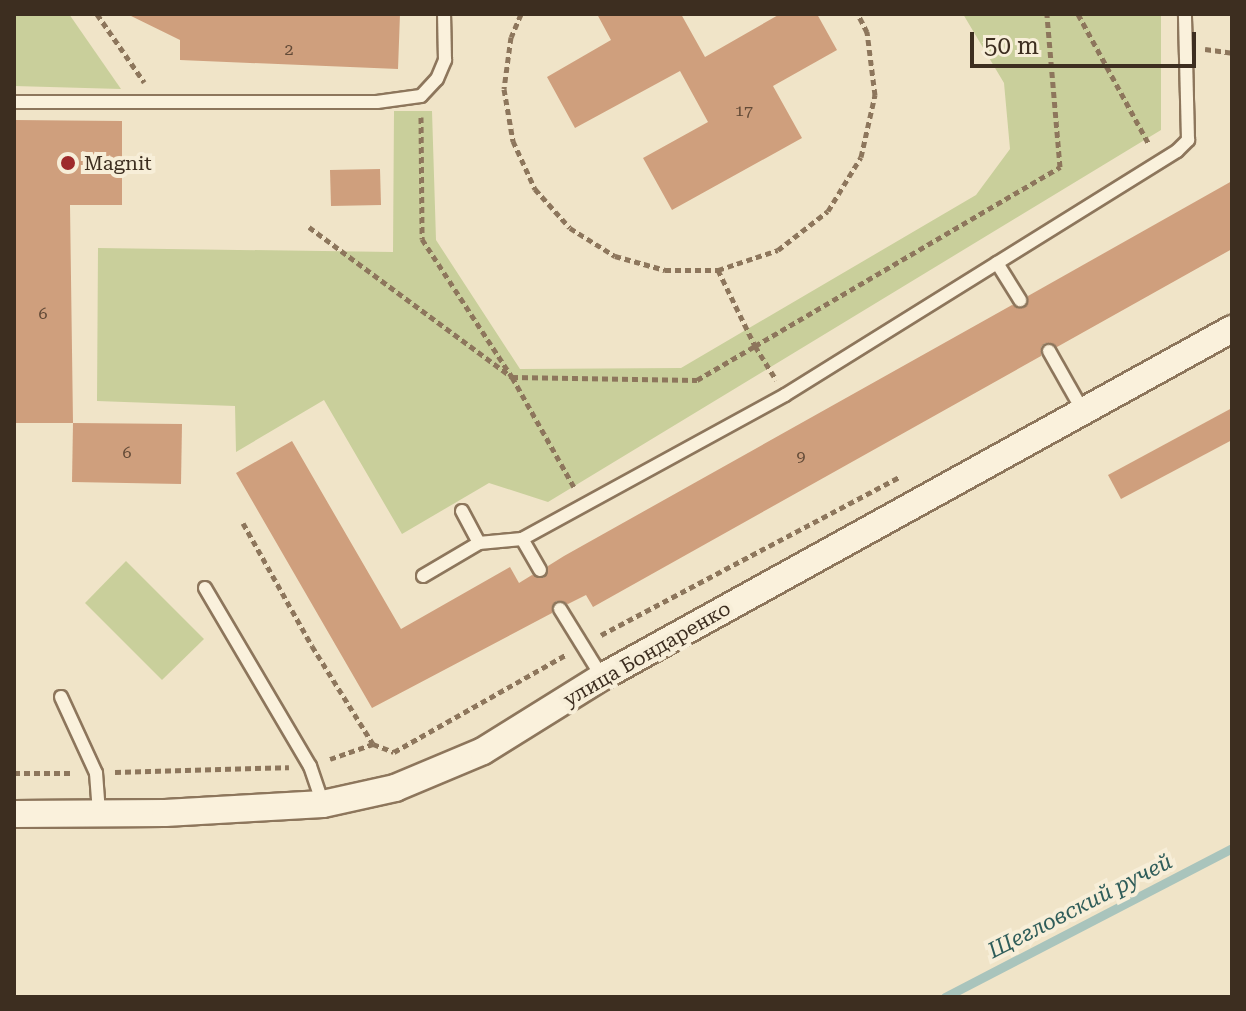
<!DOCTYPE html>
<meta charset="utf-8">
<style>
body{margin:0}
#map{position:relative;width:1246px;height:1011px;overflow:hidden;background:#f0e4c8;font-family:"Roboto Serif",serif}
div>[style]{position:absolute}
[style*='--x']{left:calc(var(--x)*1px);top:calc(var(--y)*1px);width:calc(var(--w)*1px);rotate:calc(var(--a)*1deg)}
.green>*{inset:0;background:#c9cf9b}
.stream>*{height:9px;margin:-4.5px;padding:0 4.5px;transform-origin:4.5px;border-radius:4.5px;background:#a9c4bc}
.building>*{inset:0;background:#cf9f7d}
.path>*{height:5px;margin-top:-2.5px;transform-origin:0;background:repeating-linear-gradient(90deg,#8d765c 0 6px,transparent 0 10px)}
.roads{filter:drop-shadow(2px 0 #8d765c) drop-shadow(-2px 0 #8d765c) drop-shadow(0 2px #8d765c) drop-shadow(0 -2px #8d765c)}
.service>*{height:12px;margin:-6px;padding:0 6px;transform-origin:6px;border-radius:6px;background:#faf1dc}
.minor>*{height:26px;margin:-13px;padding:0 13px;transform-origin:13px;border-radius:13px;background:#faf1dc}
.dots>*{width:22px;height:22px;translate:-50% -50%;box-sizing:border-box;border:4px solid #f7eed8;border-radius:50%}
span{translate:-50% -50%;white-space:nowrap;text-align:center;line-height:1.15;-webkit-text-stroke:8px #f7eed8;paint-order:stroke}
.number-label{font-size:16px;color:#624a37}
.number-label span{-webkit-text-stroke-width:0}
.poi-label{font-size:20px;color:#3d2e20}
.left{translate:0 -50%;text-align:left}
.street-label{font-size:20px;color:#3d2e20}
.water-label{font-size:22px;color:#2f5d5a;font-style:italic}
.frame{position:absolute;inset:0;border:16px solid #3d2e20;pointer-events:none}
.scale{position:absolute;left:970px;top:32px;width:226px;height:36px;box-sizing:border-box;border:4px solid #3d2e20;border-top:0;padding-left:10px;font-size:24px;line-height:28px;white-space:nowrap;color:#3d2e20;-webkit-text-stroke:6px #f7eed8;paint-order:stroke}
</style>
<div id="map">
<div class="green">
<div style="clip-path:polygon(14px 14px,69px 14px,121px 89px,14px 86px)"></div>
<div style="clip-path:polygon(963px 14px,1161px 14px,1161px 130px,548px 502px,489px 483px,402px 534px,324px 400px,236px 452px,235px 406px,97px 401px,98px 248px,393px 252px,394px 111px,432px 111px,436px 240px,520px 369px,681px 368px,976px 195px,1010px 149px,1004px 83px)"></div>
<div style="clip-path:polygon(126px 561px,204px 639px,162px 680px,85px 603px)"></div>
</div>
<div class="stream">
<div style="--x:945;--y:997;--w:323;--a:-27.4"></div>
</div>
<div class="building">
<div style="clip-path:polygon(127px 14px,400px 14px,398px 69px,180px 60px,180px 40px)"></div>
<div style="clip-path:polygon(597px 14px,681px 14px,705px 57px,780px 14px,817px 14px,837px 50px,773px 86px,802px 138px,672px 210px,643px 158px,708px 122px,680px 71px,575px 128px,547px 77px,611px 40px)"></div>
<div style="clip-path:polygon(14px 120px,122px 121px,122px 205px,70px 205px,73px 423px,14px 423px)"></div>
<div style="clip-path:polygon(380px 169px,381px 205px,331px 206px,330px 170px)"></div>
<div style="clip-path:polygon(1232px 181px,1232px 249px,1057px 347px,1045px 343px,1041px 347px,1041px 356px,593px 607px,586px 595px,568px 604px,556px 601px,552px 613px,372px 708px,236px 473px,292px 441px,401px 629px,510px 567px,519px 583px,532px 575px,544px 578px,548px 566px,564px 556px,1012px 305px,1024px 308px,1028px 296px)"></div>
<div style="clip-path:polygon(1232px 408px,1232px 440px,1121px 499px,1108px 475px)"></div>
<div style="clip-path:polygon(73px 423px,182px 424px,181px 484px,72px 482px)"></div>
</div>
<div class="path">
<div style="--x:97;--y:14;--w:83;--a:55.3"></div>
<div style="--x:521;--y:14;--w:25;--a:113"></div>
<div style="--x:511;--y:37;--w:52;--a:97.7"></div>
<div style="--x:504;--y:89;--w:53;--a:80.2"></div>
<div style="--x:513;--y:141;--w:53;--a:65.4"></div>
<div style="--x:535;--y:189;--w:52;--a:48.1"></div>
<div style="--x:570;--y:228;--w:53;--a:31.9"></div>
<div style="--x:615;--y:256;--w:52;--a:15.6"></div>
<div style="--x:665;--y:270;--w:53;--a:0"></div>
<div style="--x:718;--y:270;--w:63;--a:-18.4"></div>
<div style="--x:778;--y:250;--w:63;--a:-38"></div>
<div style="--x:828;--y:211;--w:63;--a:-58.6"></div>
<div style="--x:861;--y:157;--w:64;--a:-77.3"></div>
<div style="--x:875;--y:95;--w:64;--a:-97.2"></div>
<div style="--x:867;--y:32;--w:20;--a:-117"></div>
<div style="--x:1078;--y:14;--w:148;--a:61.4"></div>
<div style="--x:1205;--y:49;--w:27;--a:8"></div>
<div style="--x:421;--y:117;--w:122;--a:89.5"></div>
<div style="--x:422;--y:239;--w:165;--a:56.9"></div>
<div style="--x:512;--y:377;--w:126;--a:60.6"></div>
<div style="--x:309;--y:227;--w:252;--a:36.5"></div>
<div style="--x:512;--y:377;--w:185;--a:0.9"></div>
<div style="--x:697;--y:380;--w:67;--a:-30.4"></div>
<div style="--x:755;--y:346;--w:40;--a:58"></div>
<div style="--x:718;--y:270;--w:85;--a:64"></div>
<div style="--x:755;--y:346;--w:354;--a:-30.4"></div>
<div style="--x:1060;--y:167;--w:154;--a:-94.9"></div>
<div style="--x:243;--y:523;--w:141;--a:60.7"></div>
<div style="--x:312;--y:646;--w:115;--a:58.1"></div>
<div style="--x:373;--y:744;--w:22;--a:21"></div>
<div style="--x:394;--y:752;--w:199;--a:-29.5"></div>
<div style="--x:601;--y:635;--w:337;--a:-27.9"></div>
<div style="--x:330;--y:759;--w:46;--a:-19.2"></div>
<div style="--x:115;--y:772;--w:174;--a:-1.6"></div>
<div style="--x:14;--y:773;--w:59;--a:0"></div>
</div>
<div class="roads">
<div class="service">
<div style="--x:14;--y:102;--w:363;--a:0"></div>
<div style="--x:377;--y:102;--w:44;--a:-7.8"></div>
<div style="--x:421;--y:96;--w:23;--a:-47"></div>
<div style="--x:437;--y:79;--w:21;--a:-67"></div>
<div style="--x:445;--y:60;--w:46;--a:-91.2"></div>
<div style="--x:997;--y:263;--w:44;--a:58.1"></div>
<div style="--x:1049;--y:351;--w:69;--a:60.5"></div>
<div style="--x:462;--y:511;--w:36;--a:62"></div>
<div style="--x:540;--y:570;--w:36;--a:-120"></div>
<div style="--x:522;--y:539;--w:300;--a:-28.7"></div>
<div style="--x:785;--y:395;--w:462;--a:-31.9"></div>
<div style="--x:1177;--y:151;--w:16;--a:-45"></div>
<div style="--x:1188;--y:140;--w:126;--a:-91.4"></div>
<div style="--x:423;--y:576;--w:65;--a:-30.5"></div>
<div style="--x:479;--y:543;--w:43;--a:-5.3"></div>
<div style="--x:205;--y:588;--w:207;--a:59.5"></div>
<div style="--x:310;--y:766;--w:40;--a:71.1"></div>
<div style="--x:560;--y:609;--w:80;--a:58.3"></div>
<div style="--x:61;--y:697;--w:84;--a:65.3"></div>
<div style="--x:96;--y:773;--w:40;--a:85.7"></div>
</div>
<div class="minor">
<div style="--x:14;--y:814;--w:151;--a:-0.4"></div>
<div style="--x:165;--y:813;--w:158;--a:-3.3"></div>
<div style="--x:323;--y:804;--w:74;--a:-12.5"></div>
<div style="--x:395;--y:788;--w:95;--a:-22.8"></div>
<div style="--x:483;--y:751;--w:140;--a:-31.9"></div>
<div style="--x:602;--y:677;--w:720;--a:-28.92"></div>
</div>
</div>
<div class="dots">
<div style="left:68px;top:163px;background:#9e2a2b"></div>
</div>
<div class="number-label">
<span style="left:289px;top:50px">2</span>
<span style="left:744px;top:111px">17</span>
<span style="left:43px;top:314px">6</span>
<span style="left:127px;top:453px">6</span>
<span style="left:801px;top:457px">9</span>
</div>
<div class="poi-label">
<span class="left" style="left:84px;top:163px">Magnit</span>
</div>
<div class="street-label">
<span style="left:647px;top:654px;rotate:-30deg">улица Бондаренко</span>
</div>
<div class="water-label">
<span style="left:1080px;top:906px;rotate:-27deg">Щегловский ручей</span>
</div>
<div class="frame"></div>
<div class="scale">50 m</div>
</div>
